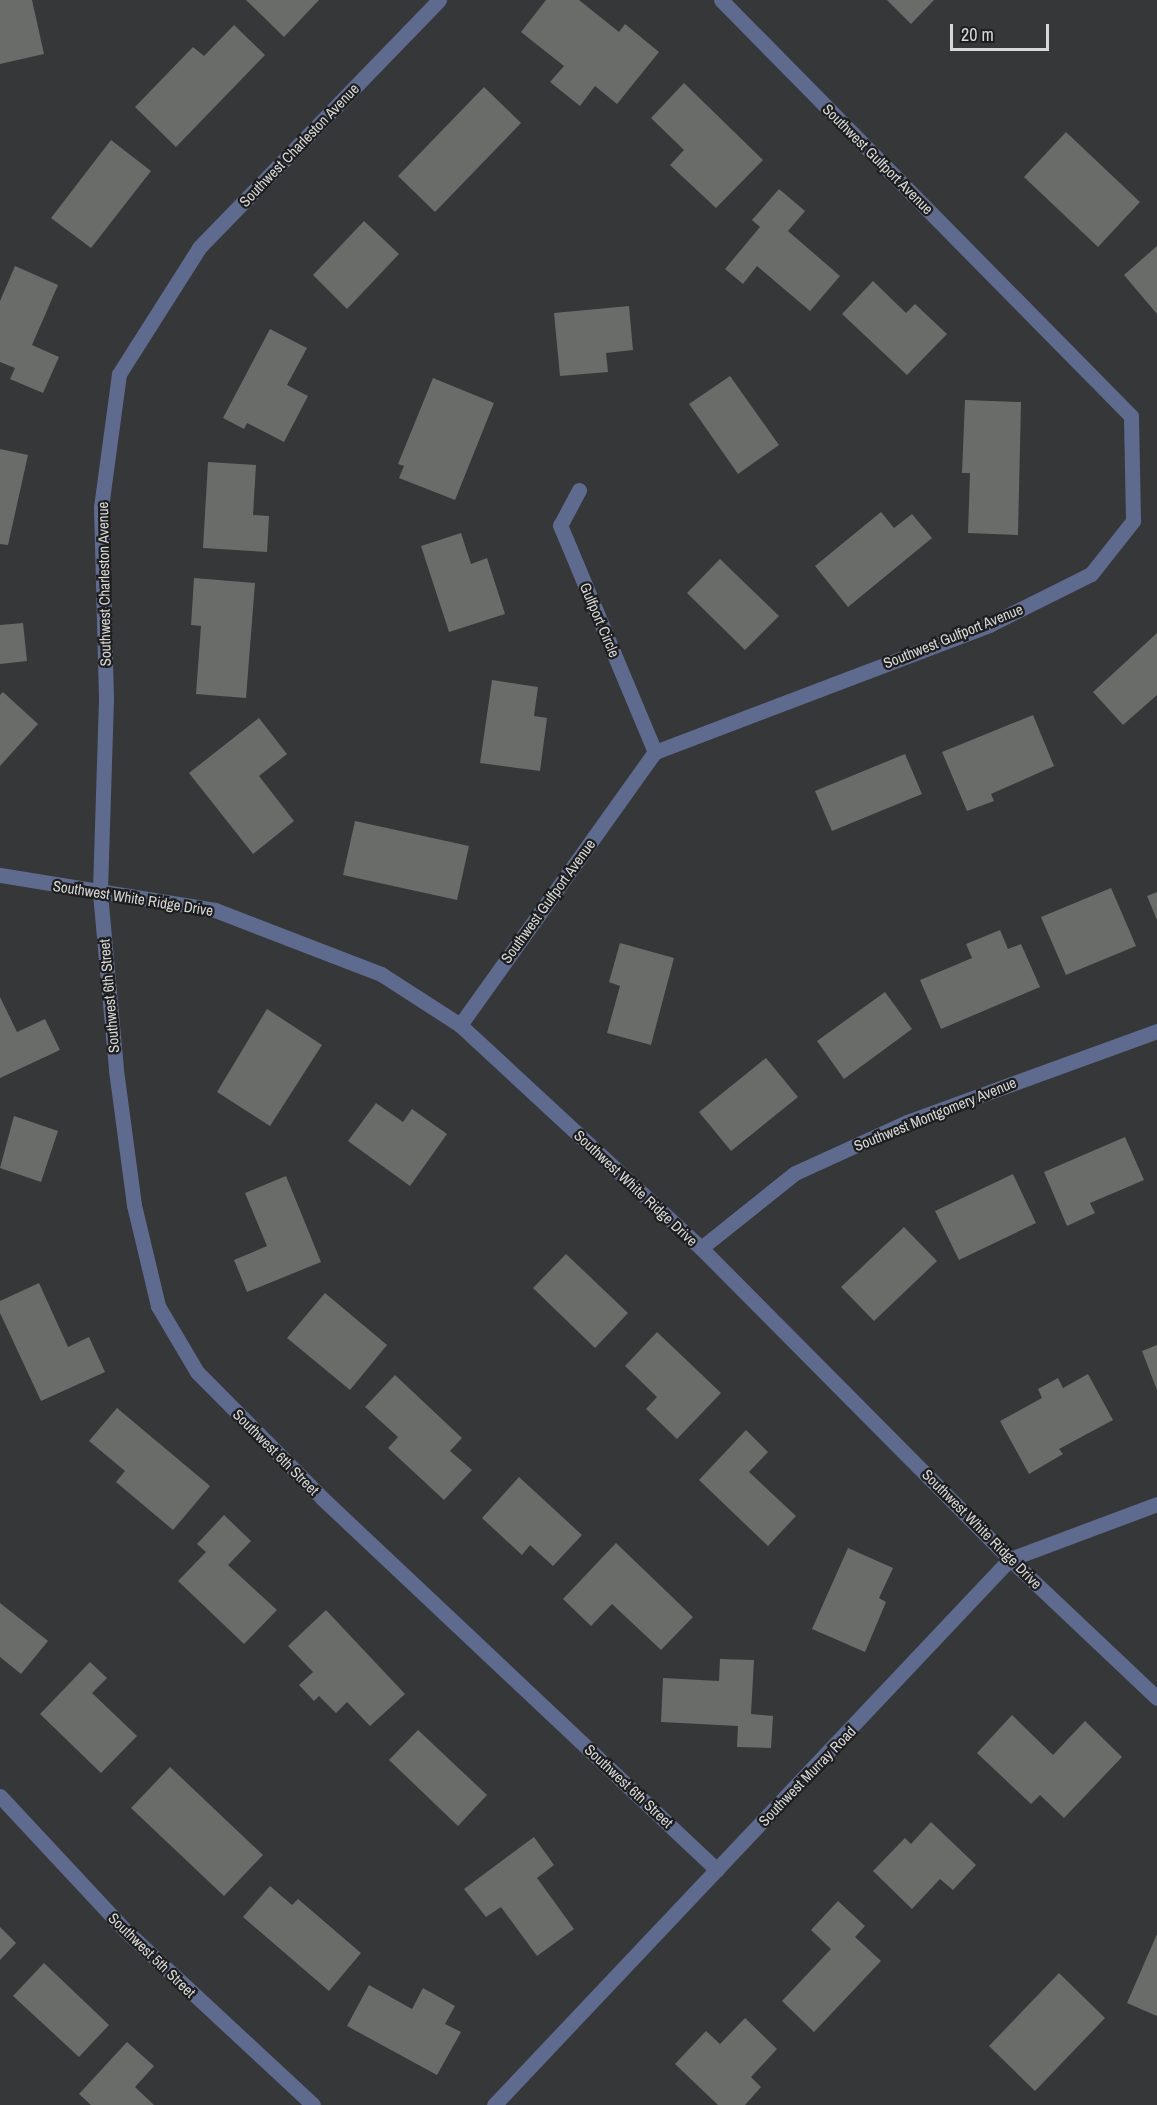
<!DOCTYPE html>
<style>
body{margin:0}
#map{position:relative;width:1157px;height:2105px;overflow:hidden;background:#363739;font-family:"Archivo Narrow",sans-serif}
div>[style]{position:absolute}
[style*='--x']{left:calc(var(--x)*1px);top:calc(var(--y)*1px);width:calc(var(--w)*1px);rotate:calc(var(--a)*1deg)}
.building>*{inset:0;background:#696c69}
.minor>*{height:15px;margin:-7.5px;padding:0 7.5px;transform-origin:7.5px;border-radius:7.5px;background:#5e6b8e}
span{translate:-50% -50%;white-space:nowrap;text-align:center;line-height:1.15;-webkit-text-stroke:4.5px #1e1e1f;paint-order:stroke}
.street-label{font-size:15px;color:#d6d7d8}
.scale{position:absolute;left:950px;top:24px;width:99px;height:27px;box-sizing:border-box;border:3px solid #d6d7d8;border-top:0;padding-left:8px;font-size:18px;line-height:21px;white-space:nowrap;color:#d6d7d8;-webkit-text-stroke:4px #1e1e1f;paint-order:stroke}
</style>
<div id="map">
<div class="building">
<div style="clip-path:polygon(0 0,32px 0,44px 54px,0 64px)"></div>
<div style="clip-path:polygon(246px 0,319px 0,284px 37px)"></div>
<div style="clip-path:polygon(546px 0,579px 0,619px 32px,625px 24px,659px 52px,617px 104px,595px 86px,580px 106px,550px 82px,564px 66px,521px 32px)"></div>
<div style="clip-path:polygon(887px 0,934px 0,911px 24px)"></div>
<div style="clip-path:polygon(234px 25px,265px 55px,176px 147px,135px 107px,193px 47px,204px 56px)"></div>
<div style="clip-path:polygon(684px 83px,763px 160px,716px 208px,670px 165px,684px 150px,651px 118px)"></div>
<div style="clip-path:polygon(484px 87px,521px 123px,435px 212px,398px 176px)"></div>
<div style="clip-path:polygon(1066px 132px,1140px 202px,1098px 247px,1024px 177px)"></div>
<div style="clip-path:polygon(111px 140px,151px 171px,91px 248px,51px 218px)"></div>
<div style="clip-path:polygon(779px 189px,805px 211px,788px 231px,840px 276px,810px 311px,757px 266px,743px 284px,725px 269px,760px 227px,752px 220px)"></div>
<div style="clip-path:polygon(364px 221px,399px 254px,347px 309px,313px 275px)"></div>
<div style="clip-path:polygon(1157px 246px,1157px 314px,1124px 275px)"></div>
<div style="clip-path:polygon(15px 266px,58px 285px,32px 345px,59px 357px,43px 393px,10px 379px,15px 368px,0 362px,0 301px)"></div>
<div style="clip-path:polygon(873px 281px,906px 313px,915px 304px,947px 334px,907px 375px,842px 314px)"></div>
<div style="clip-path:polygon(629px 306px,633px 350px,606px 353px,608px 372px,560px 376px,554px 313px)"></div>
<div style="clip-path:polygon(270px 329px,307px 348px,287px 385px,308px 396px,284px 442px,247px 423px,244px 429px,223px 418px)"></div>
<div style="clip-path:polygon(730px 376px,779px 445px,738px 474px,689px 404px)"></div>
<div style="clip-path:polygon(433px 378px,494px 403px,455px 500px,399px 478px,404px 466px,398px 464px)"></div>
<div style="clip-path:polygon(965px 400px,1021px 402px,1018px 535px,968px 533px,970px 473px,962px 473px)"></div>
<div style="clip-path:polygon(0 449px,28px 455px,8px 545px,0 544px)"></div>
<div style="clip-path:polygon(208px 462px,256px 465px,253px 515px,269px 516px,267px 552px,203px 548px)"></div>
<div style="clip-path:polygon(881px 512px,894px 528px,912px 514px,932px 538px,848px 607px,815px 566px)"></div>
<div style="clip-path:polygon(461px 533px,471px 564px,487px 558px,505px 614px,449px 632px,421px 546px)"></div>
<div style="clip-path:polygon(720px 559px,779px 616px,745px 650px,687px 593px)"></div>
<div style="clip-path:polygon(194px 578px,255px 583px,246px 698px,196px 694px,201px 626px,191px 625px)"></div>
<div style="clip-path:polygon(23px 623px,27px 661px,0 664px,0 625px)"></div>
<div style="clip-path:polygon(1157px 633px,1157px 695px,1123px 725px,1093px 692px)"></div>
<div style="clip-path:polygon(492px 680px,538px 687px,534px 716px,547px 718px,540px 771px,480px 763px)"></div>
<div style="clip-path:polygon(3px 692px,38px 724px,0 766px,0 695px)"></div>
<div style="clip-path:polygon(1033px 715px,1054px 766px,991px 794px,994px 801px,967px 811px,942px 752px)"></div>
<div style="clip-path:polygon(259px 718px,287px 754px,259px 776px,294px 821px,253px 854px,189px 773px)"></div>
<div style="clip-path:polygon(905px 754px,922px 794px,832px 831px,815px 791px)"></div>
<div style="clip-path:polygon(355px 821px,469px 846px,457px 900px,343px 875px)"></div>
<div style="clip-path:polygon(1111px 888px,1136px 946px,1066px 975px,1041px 917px)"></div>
<div style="clip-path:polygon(1157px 892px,1157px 920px,1147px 896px)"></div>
<div style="clip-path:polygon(1000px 930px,1008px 949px,1021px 944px,1040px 987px,941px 1029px,920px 980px,972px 958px,966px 944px)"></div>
<div style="clip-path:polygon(620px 943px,674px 958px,651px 1045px,607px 1033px,620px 986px,609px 982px)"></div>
<div style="clip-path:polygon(885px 992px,912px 1029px,844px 1079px,817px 1041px)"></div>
<div style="clip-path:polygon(0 997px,17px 1032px,45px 1019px,60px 1050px,0 1078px)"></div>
<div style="clip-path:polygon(267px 1009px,322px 1045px,270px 1126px,217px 1092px)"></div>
<div style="clip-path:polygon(766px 1058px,798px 1097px,731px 1151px,699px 1112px)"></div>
<div style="clip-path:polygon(376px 1103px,403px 1122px,412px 1109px,447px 1134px,410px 1186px,348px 1141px)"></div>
<div style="clip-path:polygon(14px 1116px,58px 1131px,41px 1182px,0 1168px)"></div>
<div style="clip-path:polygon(1125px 1137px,1144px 1180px,1090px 1203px,1095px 1213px,1067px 1226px,1044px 1172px)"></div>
<div style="clip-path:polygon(1013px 1174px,1036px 1223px,959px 1260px,935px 1211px)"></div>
<div style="clip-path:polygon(286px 1176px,321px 1262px,247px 1292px,234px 1260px,267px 1246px,245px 1193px)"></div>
<div style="clip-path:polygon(904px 1227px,937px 1261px,874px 1321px,841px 1287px)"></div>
<div style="clip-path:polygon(566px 1254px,628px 1313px,595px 1348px,533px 1288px)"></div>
<div style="clip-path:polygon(39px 1283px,68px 1347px,89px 1337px,105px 1372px,41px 1401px,0 1313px,0 1301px)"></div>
<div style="clip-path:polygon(325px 1293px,387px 1345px,350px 1390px,287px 1338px)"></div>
<div style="clip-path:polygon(657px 1332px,721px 1393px,677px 1439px,646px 1409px,657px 1397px,625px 1366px)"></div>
<div style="clip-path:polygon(1157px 1345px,1157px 1390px,1142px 1351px)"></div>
<div style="clip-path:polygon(1088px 1374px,1113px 1420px,1059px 1449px,1063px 1454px,1029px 1474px,1000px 1421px,1042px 1398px,1038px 1389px,1058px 1378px,1063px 1388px)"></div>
<div style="clip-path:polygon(395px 1375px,462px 1438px,450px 1451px,472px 1470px,444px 1500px,388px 1448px,398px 1437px,365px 1407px)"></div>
<div style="clip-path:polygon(117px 1408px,210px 1486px,173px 1530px,116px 1482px,125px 1471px,89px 1441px)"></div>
<div style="clip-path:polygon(746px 1430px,768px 1452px,749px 1472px,796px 1516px,768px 1546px,699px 1480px)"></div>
<div style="clip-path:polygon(519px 1477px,582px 1535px,553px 1566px,530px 1545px,522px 1555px,482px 1518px)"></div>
<div style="clip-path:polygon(224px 1515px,251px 1541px,228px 1565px,277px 1610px,244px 1644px,178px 1581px,206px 1552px,197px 1544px)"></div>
<div style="clip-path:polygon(616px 1543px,693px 1617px,661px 1650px,612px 1604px,591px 1626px,563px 1599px)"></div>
<div style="clip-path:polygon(848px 1548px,893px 1568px,879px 1598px,886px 1602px,865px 1652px,812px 1629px)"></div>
<div style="clip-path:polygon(0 1603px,48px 1641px,21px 1674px,0 1657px)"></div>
<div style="clip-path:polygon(326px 1610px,405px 1694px,370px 1726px,347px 1702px,336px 1713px,319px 1696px,314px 1701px,299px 1685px,313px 1672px,288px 1646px)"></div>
<div style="clip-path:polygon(720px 1659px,754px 1660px,751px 1714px,773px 1716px,771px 1748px,737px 1747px,738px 1726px,661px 1722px,663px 1678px,719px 1681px)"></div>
<div style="clip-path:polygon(90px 1662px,107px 1678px,92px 1693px,137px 1736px,101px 1773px,40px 1714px)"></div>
<div style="clip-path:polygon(1012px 1715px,1053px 1755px,1085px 1721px,1122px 1757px,1064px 1818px,1040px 1795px,1031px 1804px,977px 1753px)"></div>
<div style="clip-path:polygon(418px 1730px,487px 1795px,458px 1826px,389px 1760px)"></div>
<div style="clip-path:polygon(170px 1767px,263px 1855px,224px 1896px,131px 1808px)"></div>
<div style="clip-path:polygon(931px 1822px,976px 1865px,953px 1890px,940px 1879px,912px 1909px,873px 1871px,905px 1838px,911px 1844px)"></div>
<div style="clip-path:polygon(534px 1837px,554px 1865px,537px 1878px,574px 1929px,537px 1956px,501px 1907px,486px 1917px,464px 1889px)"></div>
<div style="clip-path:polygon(270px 1886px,292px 1905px,298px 1899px,361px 1953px,329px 1991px,243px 1917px)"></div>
<div style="clip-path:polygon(838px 1901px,865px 1926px,855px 1937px,881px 1961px,814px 2032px,782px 2001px,831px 1949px,811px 1930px)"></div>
<div style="clip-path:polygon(0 1927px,16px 1943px,0 1960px)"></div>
<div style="clip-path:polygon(1157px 1934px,1157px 2016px,1127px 2003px)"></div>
<div style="clip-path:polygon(44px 1963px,109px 2025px,79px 2057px,13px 1996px)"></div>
<div style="clip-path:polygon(1059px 1973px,1105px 2018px,1035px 2091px,989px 2046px)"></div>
<div style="clip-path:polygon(369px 1985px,412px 2009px,423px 1988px,455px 2006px,445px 2024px,461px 2032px,437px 2075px,347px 2026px)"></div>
<div style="clip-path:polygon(745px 2018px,777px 2049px,751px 2077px,761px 2087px,745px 2105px,718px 2105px,675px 2064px,706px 2031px,720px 2044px)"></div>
<div style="clip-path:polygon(127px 2042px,154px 2066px,135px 2087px,154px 2105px,91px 2105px,79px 2094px)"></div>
</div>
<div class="minor">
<div style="--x:439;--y:0;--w:345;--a:134.1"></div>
<div style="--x:199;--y:248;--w:149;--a:122.4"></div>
<div style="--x:119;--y:374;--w:134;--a:97.7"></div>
<div style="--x:101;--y:507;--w:192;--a:88.5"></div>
<div style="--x:106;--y:699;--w:194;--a:91.8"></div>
<div style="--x:100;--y:893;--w:178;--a:84.8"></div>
<div style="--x:116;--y:1070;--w:136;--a:82.4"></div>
<div style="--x:134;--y:1205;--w:104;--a:76.6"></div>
<div style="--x:158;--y:1306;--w:77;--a:59.4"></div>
<div style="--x:197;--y:1372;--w:179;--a:45.2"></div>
<div style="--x:323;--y:1499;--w:541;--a:43.28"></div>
<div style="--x:579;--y:490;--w:40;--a:118"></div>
<div style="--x:560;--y:525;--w:246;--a:67.3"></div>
<div style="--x:0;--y:875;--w:218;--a:9.2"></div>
<div style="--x:215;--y:910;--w:178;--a:21.1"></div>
<div style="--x:381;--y:974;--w:94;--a:32.8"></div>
<div style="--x:460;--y:1025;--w:328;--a:42.8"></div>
<div style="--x:701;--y:1248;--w:438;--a:45.2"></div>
<div style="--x:1010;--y:1559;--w:202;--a:43.4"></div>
<div style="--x:460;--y:1025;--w:335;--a:-54.5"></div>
<div style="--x:655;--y:752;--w:357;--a:-20.8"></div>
<div style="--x:989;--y:625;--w:114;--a:-26.6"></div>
<div style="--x:1091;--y:574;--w:68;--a:-51.6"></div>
<div style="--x:1133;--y:521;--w:105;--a:-91.1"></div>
<div style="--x:1131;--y:416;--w:584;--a:-134.58"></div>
<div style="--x:701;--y:1248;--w:120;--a:-38.6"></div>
<div style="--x:795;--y:1173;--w:123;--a:-24.5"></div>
<div style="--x:907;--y:1122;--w:266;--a:-20"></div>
<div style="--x:0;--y:1796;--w:185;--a:47"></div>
<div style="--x:126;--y:1931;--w:255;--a:42.9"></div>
<div style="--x:494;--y:2105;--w:751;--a:-46.62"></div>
<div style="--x:1010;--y:1559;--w:157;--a:-20.5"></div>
</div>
<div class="street-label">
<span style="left:299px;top:145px;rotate:-46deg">Southwest Charleston Avenue</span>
<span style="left:878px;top:159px;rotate:45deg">Southwest Gulfport Avenue</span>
<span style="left:104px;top:584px;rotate:-91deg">Southwest Charleston Avenue</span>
<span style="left:600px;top:620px;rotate:67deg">Gulfport Circle</span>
<span style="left:953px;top:636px;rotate:-22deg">Southwest Gulfport Avenue</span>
<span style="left:133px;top:898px;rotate:9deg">Southwest White Ridge Drive</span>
<span style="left:548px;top:901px;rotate:-54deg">Southwest Gulfport Avenue</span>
<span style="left:109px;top:996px;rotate:-95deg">Southwest 6th Street</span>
<span style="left:935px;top:1114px;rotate:-22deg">Southwest Montgomery Avenue</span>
<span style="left:636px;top:1188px;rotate:43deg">Southwest White Ridge Drive</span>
<span style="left:276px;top:1452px;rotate:45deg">Southwest 6th Street</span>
<span style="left:982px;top:1529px;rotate:45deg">Southwest White Ridge Drive</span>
<span style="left:807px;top:1776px;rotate:-46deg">Southwest Murray Road</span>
<span style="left:629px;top:1786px;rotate:43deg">Southwest 6th Street</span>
<span style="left:152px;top:1955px;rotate:44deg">Southwest 5th Street</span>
</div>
<div class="scale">20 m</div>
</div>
